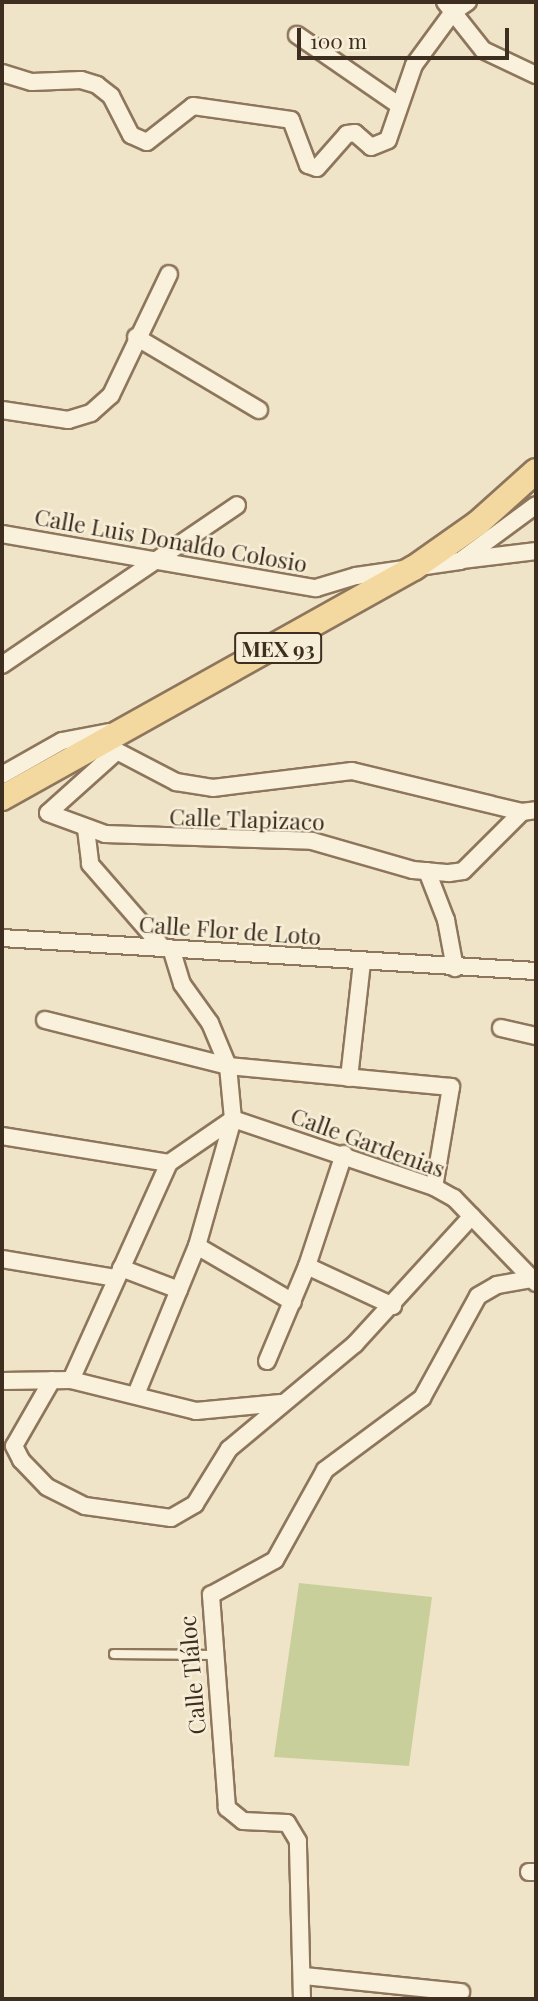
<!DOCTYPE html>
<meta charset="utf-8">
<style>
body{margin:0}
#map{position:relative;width:538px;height:2001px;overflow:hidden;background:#f0e4c8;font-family:"Playfair Display",serif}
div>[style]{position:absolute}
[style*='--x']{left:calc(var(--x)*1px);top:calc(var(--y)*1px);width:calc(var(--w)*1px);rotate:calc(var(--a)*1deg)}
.green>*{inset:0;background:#c9cf9b}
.roads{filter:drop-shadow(2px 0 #8d765c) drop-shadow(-2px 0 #8d765c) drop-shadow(0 2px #8d765c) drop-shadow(0 -2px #8d765c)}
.lane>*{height:8px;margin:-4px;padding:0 4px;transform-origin:4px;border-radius:4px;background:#faf1dc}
.street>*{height:16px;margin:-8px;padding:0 8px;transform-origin:8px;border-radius:8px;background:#faf1dc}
.primary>*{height:24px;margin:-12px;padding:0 12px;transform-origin:12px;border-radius:12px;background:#f3d9a0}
span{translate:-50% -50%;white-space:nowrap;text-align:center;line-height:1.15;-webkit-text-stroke:5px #f7eed8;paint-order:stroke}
.shield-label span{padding:2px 5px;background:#f7eed8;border:2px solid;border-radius:5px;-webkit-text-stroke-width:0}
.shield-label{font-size:21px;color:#3d2e20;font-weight:700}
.street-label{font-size:23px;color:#3d2e20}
.frame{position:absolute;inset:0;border:4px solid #3d2e20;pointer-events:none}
.scale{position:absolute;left:297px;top:28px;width:212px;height:32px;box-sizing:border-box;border:4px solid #3d2e20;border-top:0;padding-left:9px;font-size:21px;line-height:24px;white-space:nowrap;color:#3d2e20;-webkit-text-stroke:5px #f7eed8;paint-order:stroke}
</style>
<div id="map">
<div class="green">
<div style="clip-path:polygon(299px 1583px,432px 1597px,409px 1766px,274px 1757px)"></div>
</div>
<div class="roads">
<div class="lane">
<div style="--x:114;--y:1654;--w:98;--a:0.6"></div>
</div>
<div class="street">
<div style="--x:445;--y:2;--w:61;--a:51.6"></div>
<div style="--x:483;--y:50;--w:59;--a:25.3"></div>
<div style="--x:297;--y:35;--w:121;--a:34.6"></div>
<div style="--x:2;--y:73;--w:31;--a:17"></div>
<div style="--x:32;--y:82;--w:49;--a:-2.3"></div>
<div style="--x:81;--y:80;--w:17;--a:17"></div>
<div style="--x:97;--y:85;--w:18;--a:38"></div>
<div style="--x:111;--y:96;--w:44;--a:62.9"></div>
<div style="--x:131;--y:135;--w:17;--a:24"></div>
<div style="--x:147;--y:142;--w:58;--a:-38"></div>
<div style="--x:193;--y:106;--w:99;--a:8.1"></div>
<div style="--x:291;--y:120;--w:48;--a:69.3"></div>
<div style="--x:308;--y:165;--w:9;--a:18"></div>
<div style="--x:317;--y:168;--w:45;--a:-48.6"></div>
<div style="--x:347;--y:134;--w:8;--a:-7"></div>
<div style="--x:355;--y:133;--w:21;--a:41"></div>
<div style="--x:371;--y:147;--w:18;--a:-22"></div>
<div style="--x:388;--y:140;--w:79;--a:-70.9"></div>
<div style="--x:414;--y:65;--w:66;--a:-53.7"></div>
<div style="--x:453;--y:12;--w:18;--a:-34"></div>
<div style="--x:136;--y:337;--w:143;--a:30.7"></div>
<div style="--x:2;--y:410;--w:67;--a:8.6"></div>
<div style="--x:68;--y:420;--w:24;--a:-17"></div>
<div style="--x:91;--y:413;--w:27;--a:-42"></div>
<div style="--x:111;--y:395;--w:134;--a:-64.4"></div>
<div style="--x:2;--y:534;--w:319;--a:9.8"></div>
<div style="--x:316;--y:588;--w:42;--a:-16.7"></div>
<div style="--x:356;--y:576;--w:105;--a:-8.2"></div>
<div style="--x:460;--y:561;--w:94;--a:-36.4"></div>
<div style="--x:462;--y:560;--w:75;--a:-6.9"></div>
<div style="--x:2;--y:665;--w:284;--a:-34.2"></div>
<div style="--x:109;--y:747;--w:76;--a:27.6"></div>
<div style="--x:176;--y:782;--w:37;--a:9"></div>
<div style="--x:213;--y:788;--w:140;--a:-7"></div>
<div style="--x:352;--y:771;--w:175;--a:13.6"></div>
<div style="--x:522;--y:812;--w:14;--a:-8"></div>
<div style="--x:116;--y:752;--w:91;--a:138.1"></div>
<div style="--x:48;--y:813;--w:61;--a:20.2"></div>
<div style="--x:105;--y:834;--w:207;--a:1.9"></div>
<div style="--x:312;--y:841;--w:105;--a:16"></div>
<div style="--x:413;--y:870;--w:36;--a:5"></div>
<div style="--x:449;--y:873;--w:14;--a:-8"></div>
<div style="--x:463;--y:871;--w:83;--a:-45"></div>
<div style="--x:2;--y:775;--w:69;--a:-29.5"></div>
<div style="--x:62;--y:741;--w:48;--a:-10.8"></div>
<div style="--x:86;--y:829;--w:35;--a:83"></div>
<div style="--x:90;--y:864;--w:111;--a:49"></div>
<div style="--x:427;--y:871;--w:53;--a:68.8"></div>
<div style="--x:446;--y:920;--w:49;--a:79.4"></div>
<div style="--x:2;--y:938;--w:535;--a:3.54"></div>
<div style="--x:45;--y:1020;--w:189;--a:14.1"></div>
<div style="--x:228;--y:1066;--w:224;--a:5.4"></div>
<div style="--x:451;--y:1087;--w:101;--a:99.6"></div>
<div style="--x:501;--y:1028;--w:36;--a:13"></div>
<div style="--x:349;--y:1078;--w:117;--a:-83.6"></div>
<div style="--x:2;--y:1136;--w:169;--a:9.2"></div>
<div style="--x:169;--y:1163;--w:78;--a:-34.5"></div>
<div style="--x:233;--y:1119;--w:212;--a:18.7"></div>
<div style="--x:434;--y:1187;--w:23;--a:29"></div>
<div style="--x:454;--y:1198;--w:118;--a:46"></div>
<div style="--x:197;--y:1246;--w:111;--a:30.3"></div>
<div style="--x:2;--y:1259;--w:116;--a:9.5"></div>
<div style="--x:307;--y:1266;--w:95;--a:24.9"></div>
<div style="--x:121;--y:1268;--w:62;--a:20.8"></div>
<div style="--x:267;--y:1361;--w:103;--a:-67.2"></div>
<div style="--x:307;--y:1266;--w:118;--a:-71.7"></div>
<div style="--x:52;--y:1380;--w:76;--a:119.9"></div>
<div style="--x:14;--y:1446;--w:16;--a:63"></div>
<div style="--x:21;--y:1460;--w:37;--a:46"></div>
<div style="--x:47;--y:1487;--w:42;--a:26.6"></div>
<div style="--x:85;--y:1506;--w:87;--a:7.9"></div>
<div style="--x:171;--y:1518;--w:28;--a:-30"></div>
<div style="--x:195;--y:1504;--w:65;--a:-58.3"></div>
<div style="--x:229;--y:1449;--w:164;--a:-39.8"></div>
<div style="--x:355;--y:1344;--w:173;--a:-47.6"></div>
<div style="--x:71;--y:1380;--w:238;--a:-65.7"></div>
<div style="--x:2;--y:1381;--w:69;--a:-0.8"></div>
<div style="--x:71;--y:1380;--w:129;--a:13.9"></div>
<div style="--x:196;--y:1411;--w:85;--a:-5.4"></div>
<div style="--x:137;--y:1392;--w:158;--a:-67.7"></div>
<div style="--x:197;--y:1246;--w:132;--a:-74.2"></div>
<div style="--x:233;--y:1119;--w:53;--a:-95.4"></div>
<div style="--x:228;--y:1066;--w:47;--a:-112.7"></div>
<div style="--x:210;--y:1023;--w:48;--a:-125.7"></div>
<div style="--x:182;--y:984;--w:37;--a:-107"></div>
<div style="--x:529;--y:1872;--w:7;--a:0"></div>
<div style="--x:305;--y:1976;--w:157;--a:5.9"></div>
<div style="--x:302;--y:1999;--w:158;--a:-91.5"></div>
<div style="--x:298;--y:1841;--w:21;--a:-121"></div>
<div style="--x:287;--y:1823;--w:44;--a:-177.4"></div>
<div style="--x:243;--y:1821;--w:21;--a:-141"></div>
<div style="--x:227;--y:1808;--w:214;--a:-94.3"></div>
<div style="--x:211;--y:1595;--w:73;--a:-28.7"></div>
<div style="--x:275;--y:1560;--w:103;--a:-60.9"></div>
<div style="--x:325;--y:1470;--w:121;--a:-36.6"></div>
<div style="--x:422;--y:1398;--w:116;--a:-61.2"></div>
<div style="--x:478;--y:1296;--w:22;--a:-30"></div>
<div style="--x:497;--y:1285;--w:36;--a:-10"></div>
</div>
<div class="primary">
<div style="--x:2;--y:798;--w:472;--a:-29.2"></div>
<div style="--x:414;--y:568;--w:78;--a:-35.1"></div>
<div style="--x:478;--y:523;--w:78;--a:-41.9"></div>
</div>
</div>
<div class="shield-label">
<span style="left:278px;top:648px">MEX 93</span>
</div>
<div class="street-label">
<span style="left:171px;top:540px;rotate:10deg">Calle Luis Donaldo Colosio</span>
<span style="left:247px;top:819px;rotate:2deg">Calle Tlapizaco</span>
<span style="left:230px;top:930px;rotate:4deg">Calle Flor de Loto</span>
<span style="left:368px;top:1142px;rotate:20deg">Calle Gardenias</span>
<span style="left:192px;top:1675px;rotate:-95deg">Calle Tláloc</span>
</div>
<div class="frame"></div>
<div class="scale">100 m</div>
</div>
